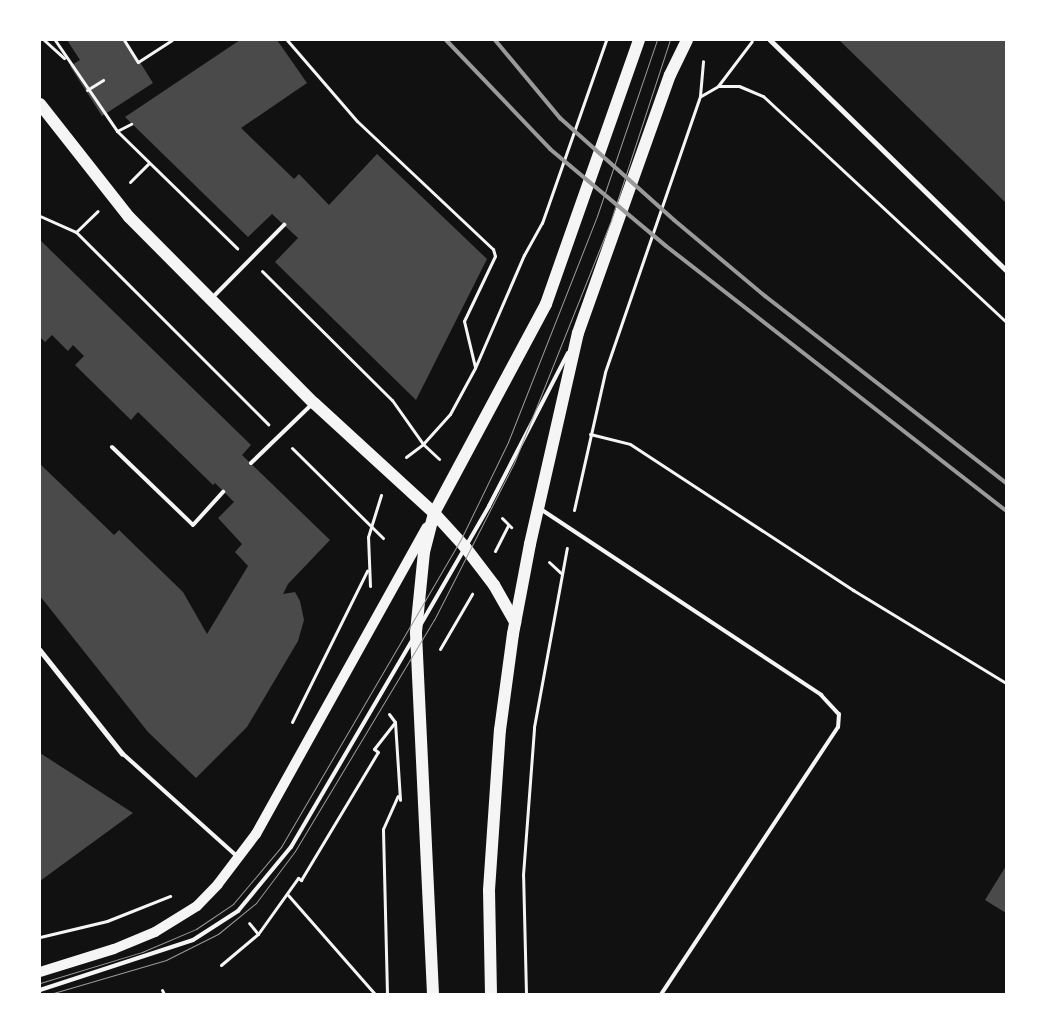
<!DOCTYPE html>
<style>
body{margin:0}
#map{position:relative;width:1046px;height:1034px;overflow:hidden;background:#111;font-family:"PT Sans",sans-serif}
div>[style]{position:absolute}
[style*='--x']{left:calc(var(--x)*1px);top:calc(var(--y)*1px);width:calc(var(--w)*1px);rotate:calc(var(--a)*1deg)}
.building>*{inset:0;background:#4a4a4a}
.path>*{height:3px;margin:-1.5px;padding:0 1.5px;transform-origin:1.5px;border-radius:1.5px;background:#f5f5f5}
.service>*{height:4px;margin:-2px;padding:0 2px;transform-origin:2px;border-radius:2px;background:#f5f5f5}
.pedestrian>*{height:4.5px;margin:-2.25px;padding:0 2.25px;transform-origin:2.25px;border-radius:2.25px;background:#f5f5f5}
.minor>*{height:5px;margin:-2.5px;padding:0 2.5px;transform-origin:2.5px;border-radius:2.5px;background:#f5f5f5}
.secondary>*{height:10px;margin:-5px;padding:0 5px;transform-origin:5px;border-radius:5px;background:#f5f5f5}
.primary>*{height:12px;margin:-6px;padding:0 6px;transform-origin:6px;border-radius:6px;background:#f5f5f5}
.tram>*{height:1px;margin:-0.5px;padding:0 0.5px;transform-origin:0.5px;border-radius:0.5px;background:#9a9a9a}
.rail>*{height:4px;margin:-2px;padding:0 2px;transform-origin:2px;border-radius:2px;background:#9a9a9a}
span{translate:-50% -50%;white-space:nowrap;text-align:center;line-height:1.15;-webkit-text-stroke:4px #fff;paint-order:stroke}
.frame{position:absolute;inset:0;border:41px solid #fff;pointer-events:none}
</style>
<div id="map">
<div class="building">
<div style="clip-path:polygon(67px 40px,126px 40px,153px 83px,102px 116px,70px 66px,80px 60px)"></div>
<div style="clip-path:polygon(240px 40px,277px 40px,307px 83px,241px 128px,294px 179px,299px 174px,329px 205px,377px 154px,487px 259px,416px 400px,275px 262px,298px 238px,272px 214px,248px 237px,125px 117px)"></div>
<div style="clip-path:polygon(839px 40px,1006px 40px,1006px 203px,871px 71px)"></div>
<div style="clip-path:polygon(40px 240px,251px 445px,242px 455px,330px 540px,288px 584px,283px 594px,295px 592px,300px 601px,304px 620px,298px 641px,247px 727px,196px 778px,148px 732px,40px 596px,40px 464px,114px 535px,119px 530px,183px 592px,207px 634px,248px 566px,235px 552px,242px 544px,218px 518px,234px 502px,215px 483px,213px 485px,138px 412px,131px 420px,75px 365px,84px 356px,73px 345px,68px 351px,52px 335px,45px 342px,40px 337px)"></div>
<div style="clip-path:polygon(40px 753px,133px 813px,40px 881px)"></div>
<div style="clip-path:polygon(1006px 866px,1006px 913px,985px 900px)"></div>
</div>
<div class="path">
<div style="--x:44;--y:40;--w:27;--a:42"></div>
<div style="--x:55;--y:40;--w:110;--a:55.7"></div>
<div style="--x:117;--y:131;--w:168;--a:44.3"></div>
<div style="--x:124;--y:40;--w:26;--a:58"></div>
<div style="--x:138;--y:62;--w:40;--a:-32.9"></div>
<div style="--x:287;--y:40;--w:107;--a:49.2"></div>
<div style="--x:357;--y:121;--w:187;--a:43.3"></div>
<div style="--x:493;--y:249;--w:7;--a:74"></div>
<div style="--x:495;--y:256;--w:72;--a:115.5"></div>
<div style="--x:464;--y:321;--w:47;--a:76.6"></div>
<div style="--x:718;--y:86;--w:21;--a:0"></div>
<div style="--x:739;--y:86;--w:26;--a:23"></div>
<div style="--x:763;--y:96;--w:332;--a:42.9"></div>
<div style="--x:87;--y:90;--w:19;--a:-32"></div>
<div style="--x:701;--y:96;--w:20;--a:-30"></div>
<div style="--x:718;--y:86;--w:56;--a:-52.9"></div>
<div style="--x:117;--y:131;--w:16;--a:-27"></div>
<div style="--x:130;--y:182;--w:27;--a:-45"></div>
<div style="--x:40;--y:216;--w:39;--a:24"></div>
<div style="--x:76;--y:232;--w:30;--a:-44"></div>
<div style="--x:76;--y:232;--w:272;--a:45"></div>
<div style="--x:262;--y:271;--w:183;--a:44.8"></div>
<div style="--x:392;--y:400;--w:54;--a:54.8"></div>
<div style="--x:423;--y:444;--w:22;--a:43"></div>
<div style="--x:590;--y:434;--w:41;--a:14"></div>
<div style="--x:630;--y:444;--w:267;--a:33.2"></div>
<div style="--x:853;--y:590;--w:179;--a:31.3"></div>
<div style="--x:292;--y:448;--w:128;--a:44.7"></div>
<div style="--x:406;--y:457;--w:21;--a:-37"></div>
<div style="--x:423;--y:444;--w:40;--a:-48"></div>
<div style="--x:450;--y:414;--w:52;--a:-61.5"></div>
<div style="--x:475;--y:368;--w:123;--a:-66.6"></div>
<div style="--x:524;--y:255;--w:37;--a:-61"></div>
<div style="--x:542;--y:223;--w:194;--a:-70.7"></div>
<div style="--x:574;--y:510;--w:141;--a:-77.3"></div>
<div style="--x:605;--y:372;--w:292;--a:-71"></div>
<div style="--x:700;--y:96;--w:35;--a:-85"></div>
<div style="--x:502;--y:518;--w:13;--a:45"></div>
<div style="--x:495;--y:551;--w:29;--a:-63"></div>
<div style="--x:549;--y:562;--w:16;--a:43"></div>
<div style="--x:370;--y:586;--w:49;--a:-92.3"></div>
<div style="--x:368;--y:537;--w:44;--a:-72.8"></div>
<div style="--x:440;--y:649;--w:64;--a:-59.8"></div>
<div style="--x:389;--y:714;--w:10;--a:53"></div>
<div style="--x:395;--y:722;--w:78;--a:86.3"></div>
<div style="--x:292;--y:722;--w:169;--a:-63.6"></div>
<div style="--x:288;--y:895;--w:132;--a:48.7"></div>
<div style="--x:258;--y:934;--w:69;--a:-54.5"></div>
<div style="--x:298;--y:878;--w:4;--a:34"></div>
<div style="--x:301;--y:880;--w:149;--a:-59"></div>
<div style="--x:378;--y:752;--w:5;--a:-143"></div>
<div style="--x:374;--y:749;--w:34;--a:-52"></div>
<div style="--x:40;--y:937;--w:69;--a:-13.4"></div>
<div style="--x:107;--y:921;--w:68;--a:-21.6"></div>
<div style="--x:221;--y:965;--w:48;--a:-40"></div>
<div style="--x:258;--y:934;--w:14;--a:-129"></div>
<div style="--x:162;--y:990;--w:4;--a:63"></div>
<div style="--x:387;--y:994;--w:165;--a:-91.4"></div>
<div style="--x:383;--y:829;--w:36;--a:-66"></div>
<div style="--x:526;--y:994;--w:119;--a:-91.4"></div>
<div style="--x:523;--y:875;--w:148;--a:-85.7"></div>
<div style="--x:534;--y:727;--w:182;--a:-79.6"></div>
</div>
<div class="service">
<div style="--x:212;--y:298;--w:103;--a:-45.4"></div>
<div style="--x:112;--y:447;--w:112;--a:43.9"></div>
<div style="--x:193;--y:525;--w:45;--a:-47.7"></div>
<div style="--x:251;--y:463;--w:85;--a:-44"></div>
<div style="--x:542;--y:510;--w:335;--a:33.5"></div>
<div style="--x:821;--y:695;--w:26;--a:47"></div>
<div style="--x:839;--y:714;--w:13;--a:94"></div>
<div style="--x:838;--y:727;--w:320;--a:123.5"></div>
<div style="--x:421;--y:624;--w:136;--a:-60"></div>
<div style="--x:489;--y:506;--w:172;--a:-62.7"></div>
<div style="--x:122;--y:753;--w:156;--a:41.9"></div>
<div style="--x:40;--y:990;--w:161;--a:-18.1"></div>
<div style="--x:193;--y:940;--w:54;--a:-32.8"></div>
<div style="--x:238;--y:911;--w:83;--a:-50.4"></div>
<div style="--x:291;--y:847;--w:239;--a:-59.6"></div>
</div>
<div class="pedestrian">
<div style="--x:40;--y:650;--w:132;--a:51.5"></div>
</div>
<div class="minor">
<div style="--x:770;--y:40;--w:330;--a:44.3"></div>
</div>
<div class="secondary">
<div style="--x:40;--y:972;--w:77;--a:-17.3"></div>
<div style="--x:114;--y:949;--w:44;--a:-22.5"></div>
<div style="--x:155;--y:932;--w:49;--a:-31.8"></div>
<div style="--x:197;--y:906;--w:30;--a:-46"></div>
<div style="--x:218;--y:884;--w:63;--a:-52.8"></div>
<div style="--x:256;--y:834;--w:351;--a:-60.9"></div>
</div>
<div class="primary">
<div style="--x:40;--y:104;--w:144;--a:51.8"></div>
<div style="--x:129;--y:217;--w:262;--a:45.2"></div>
<div style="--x:314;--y:403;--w:163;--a:42.5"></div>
<div style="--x:434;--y:513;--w:46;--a:47.6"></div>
<div style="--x:465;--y:547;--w:48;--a:52.7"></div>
<div style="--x:494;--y:585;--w:43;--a:60.4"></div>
<div style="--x:433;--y:994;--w:362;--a:-92.7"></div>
<div style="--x:416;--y:632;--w:80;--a:-84.3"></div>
<div style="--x:424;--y:552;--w:40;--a:-75.6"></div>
<div style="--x:434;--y:513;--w:237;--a:-61.8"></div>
<div style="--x:546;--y:304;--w:280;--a:-70.6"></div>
<div style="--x:491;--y:994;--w:104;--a:-91.1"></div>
<div style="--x:489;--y:890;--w:160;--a:-86.1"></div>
<div style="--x:500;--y:730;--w:97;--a:-82.3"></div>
<div style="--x:513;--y:634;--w:92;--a:-79.3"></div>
<div style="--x:530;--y:544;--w:216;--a:-77.2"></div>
<div style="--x:578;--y:333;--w:274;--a:-70.4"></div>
<div style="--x:670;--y:75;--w:39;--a:-64"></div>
</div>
<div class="tram">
<div style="--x:40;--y:983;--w:107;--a:-16.9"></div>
<div style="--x:142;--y:952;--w:59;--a:-23.1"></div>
<div style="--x:196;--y:929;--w:45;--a:-34"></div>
<div style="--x:233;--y:904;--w:75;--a:-49.9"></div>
<div style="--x:281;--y:847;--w:355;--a:-59.7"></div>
<div style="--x:460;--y:541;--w:110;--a:-64.1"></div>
<div style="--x:508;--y:442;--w:243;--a:-68.5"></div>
<div style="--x:597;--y:216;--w:186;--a:-71.2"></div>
<div style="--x:50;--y:994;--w:121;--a:-16.3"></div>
<div style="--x:166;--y:960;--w:58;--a:-26.6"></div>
<div style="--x:218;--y:934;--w:49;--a:-39.2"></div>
<div style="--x:256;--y:903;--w:65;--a:-53.1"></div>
<div style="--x:295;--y:851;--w:270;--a:-59"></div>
<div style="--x:434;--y:620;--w:176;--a:-63"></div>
<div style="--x:514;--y:463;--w:262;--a:-68.2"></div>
<div style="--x:611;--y:220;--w:189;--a:-71.9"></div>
</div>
<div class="rail">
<div style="--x:446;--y:40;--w:151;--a:46.3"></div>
<div style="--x:550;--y:149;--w:151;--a:39.9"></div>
<div style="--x:666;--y:246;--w:431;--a:37.9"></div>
<div style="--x:495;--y:40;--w:102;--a:50.2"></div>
<div style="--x:560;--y:118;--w:153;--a:41.8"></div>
<div style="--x:674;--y:220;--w:119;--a:39.9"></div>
<div style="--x:765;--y:296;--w:305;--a:37.8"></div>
</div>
<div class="frame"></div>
</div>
